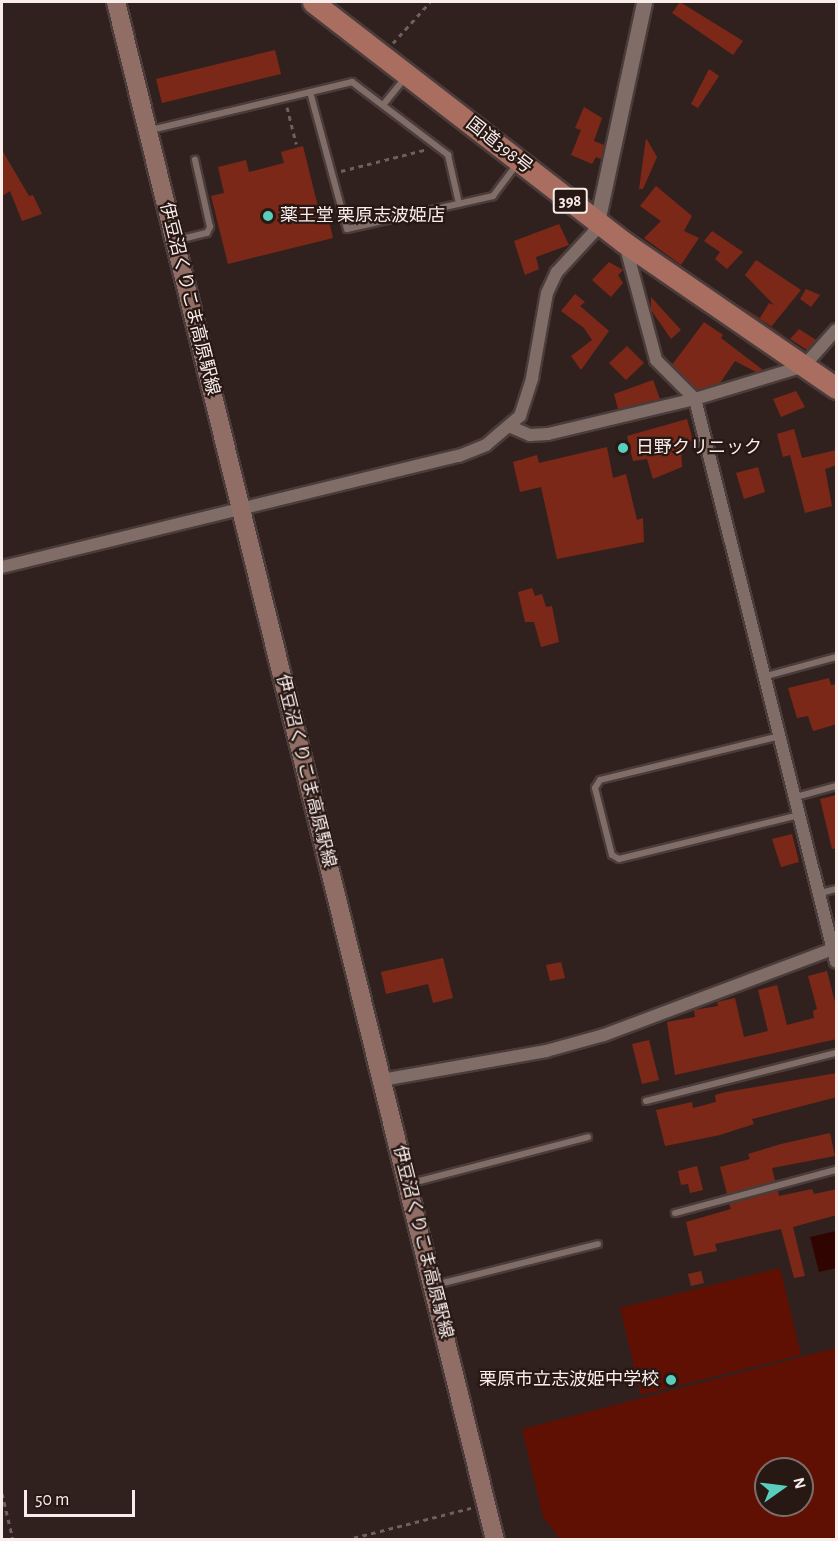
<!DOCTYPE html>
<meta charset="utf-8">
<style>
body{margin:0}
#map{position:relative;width:838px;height:1541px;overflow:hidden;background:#31211e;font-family:"Alegreya Sans","Noto Sans JP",sans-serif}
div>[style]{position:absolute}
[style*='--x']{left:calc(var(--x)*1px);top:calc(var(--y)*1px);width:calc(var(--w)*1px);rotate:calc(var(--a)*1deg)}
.green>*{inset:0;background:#601003}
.water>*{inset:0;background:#300501}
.building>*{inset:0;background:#7c2818}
.path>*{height:3px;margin-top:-1.5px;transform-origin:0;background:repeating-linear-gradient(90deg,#6f605d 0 4.5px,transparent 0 9px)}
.roads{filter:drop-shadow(2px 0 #4a3c3a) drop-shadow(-2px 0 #4a3c3a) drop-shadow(0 2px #4a3c3a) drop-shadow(0 -2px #4a3c3a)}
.service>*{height:6px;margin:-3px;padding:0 3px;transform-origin:3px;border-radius:3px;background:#806d68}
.minor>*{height:12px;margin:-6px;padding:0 6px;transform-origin:6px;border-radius:6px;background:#806d68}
.tertiary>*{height:15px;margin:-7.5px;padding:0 7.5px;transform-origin:7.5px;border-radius:7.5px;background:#806d68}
.secondary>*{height:18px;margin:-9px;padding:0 9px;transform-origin:9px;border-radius:9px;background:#906d65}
.trunk>*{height:21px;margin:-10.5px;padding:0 10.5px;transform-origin:10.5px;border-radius:10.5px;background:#aa6e61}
.dots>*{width:16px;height:16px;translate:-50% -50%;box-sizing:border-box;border:3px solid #271814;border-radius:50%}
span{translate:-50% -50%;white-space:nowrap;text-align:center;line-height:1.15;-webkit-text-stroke:4.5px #271814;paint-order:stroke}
.shield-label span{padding:2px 4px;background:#271814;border:2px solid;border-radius:4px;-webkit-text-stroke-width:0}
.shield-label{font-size:16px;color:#f9edeb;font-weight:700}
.street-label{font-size:18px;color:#f9edeb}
.poi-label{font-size:18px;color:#f9edeb}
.left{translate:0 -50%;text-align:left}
.right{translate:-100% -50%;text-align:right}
.frame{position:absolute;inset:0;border:3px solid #f9edeb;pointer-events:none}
.north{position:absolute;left:754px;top:1457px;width:60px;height:60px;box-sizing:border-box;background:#271814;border:2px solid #7b6d6a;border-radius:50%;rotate:76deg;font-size:16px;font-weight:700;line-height:24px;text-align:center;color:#f9edeb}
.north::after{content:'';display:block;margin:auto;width:21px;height:27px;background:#5acebd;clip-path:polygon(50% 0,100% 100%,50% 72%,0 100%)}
.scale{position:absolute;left:24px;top:1490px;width:111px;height:27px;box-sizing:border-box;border:3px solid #f9edeb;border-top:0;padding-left:8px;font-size:18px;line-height:21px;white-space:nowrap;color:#f9edeb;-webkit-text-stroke:4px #271814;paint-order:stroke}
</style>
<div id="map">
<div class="green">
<div style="clip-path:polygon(780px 1268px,801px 1355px,641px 1395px,620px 1308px)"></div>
<div style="clip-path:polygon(evenodd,836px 1348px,836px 1539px,560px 1539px,543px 1517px,522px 1429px,836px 1348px,766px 1469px,802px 1469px,802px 1505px,766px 1505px,766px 1469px)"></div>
</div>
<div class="water">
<div style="clip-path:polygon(836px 1231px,836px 1268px,819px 1272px,810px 1237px)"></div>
</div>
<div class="building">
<div style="clip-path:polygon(680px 2px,743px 41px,733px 55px,672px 13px)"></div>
<div style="clip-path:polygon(275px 50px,281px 74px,162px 103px,156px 79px)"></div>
<div style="clip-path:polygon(709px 69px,719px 76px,698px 108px,691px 104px)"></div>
<div style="clip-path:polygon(584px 107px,602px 118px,594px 141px,604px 145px,601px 159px,596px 157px,592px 164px,571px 155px,581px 130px,575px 128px)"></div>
<div style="clip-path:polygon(646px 138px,657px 157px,643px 189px,639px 189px)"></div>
<div style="clip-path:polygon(303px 146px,321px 219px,328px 217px,333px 238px,228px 264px,211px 196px,224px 193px,218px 167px,246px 160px,249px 172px,284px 163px,281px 152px)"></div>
<div style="clip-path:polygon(2px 150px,29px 196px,33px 195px,42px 214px,22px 221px,10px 191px,2px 196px)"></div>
<div style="clip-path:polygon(656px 186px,692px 216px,684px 231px,699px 238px,681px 265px,644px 238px,661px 221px,640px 206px)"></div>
<div style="clip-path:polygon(559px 224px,569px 245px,536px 257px,539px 269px,525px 275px,514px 241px)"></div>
<div style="clip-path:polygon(712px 231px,743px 252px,727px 269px,715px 259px,720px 252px,704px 241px)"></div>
<div style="clip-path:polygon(756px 260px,801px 290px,771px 327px,790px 339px,799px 329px,816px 340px,807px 350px,732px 301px,760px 318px,769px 303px,774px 305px,745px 275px)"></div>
<div style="clip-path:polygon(609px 262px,623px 270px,618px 275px,623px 283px,611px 297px,592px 280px)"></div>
<div style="clip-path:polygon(806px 289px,820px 295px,811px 307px,800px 299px)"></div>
<div style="clip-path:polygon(575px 294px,585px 302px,580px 306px,609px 331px,581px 370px,571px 356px,592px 340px,584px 328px,561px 311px)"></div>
<div style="clip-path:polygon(651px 297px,681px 330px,671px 339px,651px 310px)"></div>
<div style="clip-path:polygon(704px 322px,723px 335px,721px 338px,763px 370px,756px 372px,735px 361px,720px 383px,697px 390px,672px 365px)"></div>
<div style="clip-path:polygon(627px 346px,644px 363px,626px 380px,609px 363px)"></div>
<div style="clip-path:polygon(653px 380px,660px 399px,618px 409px,614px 394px)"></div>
<div style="clip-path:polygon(796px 391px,805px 407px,781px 417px,773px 399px)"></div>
<div style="clip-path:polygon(687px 419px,693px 441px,681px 445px,682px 467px,653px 479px,647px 459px,633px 461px,627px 436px)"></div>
<div style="clip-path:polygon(794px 429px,802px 458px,837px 450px,837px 465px,825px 469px,832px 506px,805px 513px,790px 455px,783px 457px,777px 434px)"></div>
<div style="clip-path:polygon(607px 447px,613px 478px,626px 474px,637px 520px,643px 518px,644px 542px,557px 559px,541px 487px,520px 492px,513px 462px,537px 455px,539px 463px)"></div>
<div style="clip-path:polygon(758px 467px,765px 492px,744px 499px,736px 473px)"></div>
<div style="clip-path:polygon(532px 588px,535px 596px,542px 594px,546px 607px,552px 606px,559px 642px,541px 647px,534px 622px,525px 622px,518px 592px)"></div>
<div style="clip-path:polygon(829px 678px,831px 685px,837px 684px,837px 724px,813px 731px,808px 716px,797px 718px,788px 688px)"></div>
<div style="clip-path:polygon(837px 795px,837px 848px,832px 849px,820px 799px)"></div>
<div style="clip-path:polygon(792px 834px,799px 862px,781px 867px,772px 839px)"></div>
<div style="clip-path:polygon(443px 958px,453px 998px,433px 1003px,428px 984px,386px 994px,381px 972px)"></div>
<div style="clip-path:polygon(561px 962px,565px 978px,550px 981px,546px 965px)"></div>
<div style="clip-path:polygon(827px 971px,837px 1010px,837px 1039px,675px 1075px,667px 1022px,695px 1017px,694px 1010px,718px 1006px,717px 1002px,735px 998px,744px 1037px,768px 1031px,758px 990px,777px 985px,787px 1025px,814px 1018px,813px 1011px,817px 1009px,808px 976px)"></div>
<div style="clip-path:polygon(649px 1040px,659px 1080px,642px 1084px,632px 1044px)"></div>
<div style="clip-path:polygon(837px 1073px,837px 1097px,752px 1119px,754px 1124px,720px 1135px,665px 1146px,656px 1110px,692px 1102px,693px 1108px,716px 1102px,715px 1095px,726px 1092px)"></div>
<div style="clip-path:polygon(830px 1133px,835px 1156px,772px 1168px,775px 1181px,727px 1194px,720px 1167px,750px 1159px,748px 1154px,781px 1144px)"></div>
<div style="clip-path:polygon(697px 1166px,703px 1190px,690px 1193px,688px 1184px,681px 1185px,678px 1171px)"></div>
<div style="clip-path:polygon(812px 1189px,814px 1194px,837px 1189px,837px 1215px,793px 1227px,805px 1276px,794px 1278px,781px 1229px,715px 1244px,717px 1251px,694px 1256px,686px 1222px,731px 1209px,729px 1204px,778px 1191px,779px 1196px)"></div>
<div style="clip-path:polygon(701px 1271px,704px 1283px,691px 1286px,688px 1274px)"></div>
</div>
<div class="path">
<div style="--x:393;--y:43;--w:55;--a:-47.9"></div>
<div style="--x:287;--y:107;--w:38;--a:76"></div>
<div style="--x:341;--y:171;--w:86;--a:-14.2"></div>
<div style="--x:2;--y:1493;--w:48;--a:76.8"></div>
<div style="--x:345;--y:1540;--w:130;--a:-14.3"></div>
</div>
<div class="roads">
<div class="service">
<div style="--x:310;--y:92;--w:142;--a:74.9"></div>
<div style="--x:347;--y:229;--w:150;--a:-12.7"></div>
<div style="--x:493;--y:196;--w:40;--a:-53"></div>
<div style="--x:383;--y:105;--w:36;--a:-51"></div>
<div style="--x:151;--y:130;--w:207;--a:-13.4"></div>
<div style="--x:352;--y:82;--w:121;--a:37.2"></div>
<div style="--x:448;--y:155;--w:50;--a:77.3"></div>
<div style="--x:178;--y:240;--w:30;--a:-14"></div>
<div style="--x:207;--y:233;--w:7;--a:-63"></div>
<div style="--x:210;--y:227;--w:69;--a:-102.6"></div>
<div style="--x:766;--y:676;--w:73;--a:-15.2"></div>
<div style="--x:780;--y:736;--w:185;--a:166.3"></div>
<div style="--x:600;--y:780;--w:9;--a:122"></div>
<div style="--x:595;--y:788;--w:69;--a:75.8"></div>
<div style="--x:612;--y:855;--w:8;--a:30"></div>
<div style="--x:619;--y:859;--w:185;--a:-13.7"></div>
<div style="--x:796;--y:797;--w:41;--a:-15.4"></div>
<div style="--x:817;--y:894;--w:20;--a:-15"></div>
<div style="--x:646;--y:1101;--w:196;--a:-14.2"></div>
<div style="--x:408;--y:1184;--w:186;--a:-14.6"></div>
<div style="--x:675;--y:1213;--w:167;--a:-15"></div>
<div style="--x:435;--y:1285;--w:168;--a:-14.1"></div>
</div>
<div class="minor">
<div style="--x:625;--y:244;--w:120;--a:75"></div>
<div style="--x:656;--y:360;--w:55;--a:45"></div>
<div style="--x:695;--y:399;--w:580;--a:75.94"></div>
<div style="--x:511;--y:427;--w:21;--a:23"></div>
<div style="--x:530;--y:435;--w:18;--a:-3"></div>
<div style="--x:548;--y:434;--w:151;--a:-13.4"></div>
<div style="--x:695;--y:399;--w:114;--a:-16.8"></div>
<div style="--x:804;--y:366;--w:48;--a:-48.4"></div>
<div style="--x:2;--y:567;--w:470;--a:-13.7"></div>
<div style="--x:459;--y:456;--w:29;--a:-22"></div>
<div style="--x:486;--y:445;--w:45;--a:-40.5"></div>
<div style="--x:520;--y:416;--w:40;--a:-72"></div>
<div style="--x:532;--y:378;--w:86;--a:-80"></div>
<div style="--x:547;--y:293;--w:23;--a:-65"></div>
<div style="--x:557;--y:272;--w:53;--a:-47.3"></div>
<div style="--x:593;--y:233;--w:12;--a:-70"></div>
<div style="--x:382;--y:1080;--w:167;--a:-10"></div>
<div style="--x:546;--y:1051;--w:60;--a:-15.4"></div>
<div style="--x:604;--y:1035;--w:248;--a:-20.6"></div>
</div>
<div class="tertiary">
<div style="--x:597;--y:222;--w:225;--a:-77.9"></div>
</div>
<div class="secondary">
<div style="--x:116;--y:2;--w:1584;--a:76.16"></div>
</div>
<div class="trunk">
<div style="--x:313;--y:2;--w:394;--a:37.7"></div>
<div style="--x:625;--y:243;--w:256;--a:34.5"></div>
</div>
</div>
<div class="dots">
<div style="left:268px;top:216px;background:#5acebd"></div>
<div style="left:623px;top:448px;background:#5acebd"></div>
<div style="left:671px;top:1380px;background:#5acebd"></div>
</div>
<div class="shield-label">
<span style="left:570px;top:201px">398</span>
</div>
<div class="street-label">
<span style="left:499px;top:146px;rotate:38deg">国道398号</span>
<span style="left:189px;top:299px;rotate:76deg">伊豆沼くりこま高原駅線</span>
<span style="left:305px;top:771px;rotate:76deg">伊豆沼くりこま高原駅線</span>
<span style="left:422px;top:1242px;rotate:76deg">伊豆沼くりこま高原駅線</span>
</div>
<div class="poi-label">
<span class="left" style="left:280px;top:216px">薬王堂 栗原志波姫店</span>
<span class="left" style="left:636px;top:448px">日野クリニック</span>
<span class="right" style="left:659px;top:1380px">栗原市立志波姫中学校</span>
</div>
<div class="frame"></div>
<div class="north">N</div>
<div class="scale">50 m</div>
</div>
